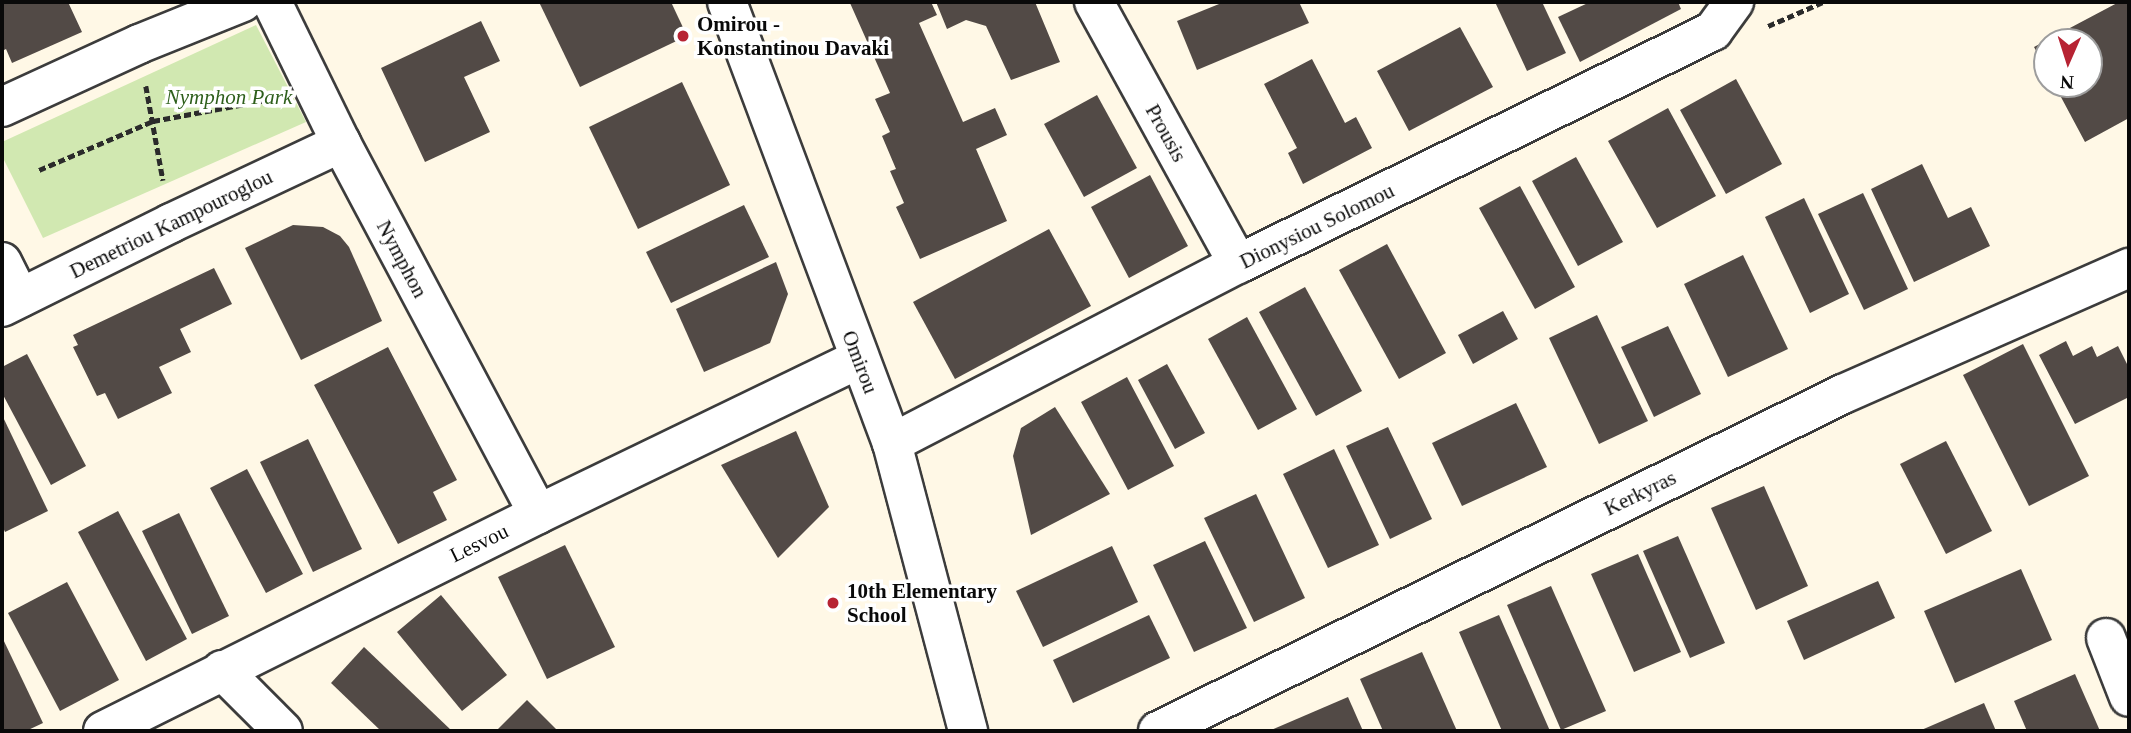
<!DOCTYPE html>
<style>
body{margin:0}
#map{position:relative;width:2131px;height:733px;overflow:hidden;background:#fff8e6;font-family:"Times New Roman",serif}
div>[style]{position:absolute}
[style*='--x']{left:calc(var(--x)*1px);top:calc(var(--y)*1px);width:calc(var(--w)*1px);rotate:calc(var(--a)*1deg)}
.green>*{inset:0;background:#d1e8b1}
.building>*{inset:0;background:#524a46}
.path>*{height:4.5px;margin-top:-2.25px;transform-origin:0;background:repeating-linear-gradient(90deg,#2b2b2b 0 7px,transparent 0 10.5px)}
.roads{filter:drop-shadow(2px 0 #3c3c3c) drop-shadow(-2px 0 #3c3c3c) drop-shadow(0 2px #3c3c3c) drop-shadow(0 -2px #3c3c3c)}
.minor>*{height:38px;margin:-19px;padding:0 19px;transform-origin:19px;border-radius:19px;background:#fff}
.tertiary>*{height:38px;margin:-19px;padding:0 19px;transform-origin:19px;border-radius:19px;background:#fff}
.dots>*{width:19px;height:19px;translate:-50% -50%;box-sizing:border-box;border:4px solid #fff;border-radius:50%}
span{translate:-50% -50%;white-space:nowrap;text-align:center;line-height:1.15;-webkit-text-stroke:7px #fff;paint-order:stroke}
.poi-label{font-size:21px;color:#090909;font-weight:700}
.left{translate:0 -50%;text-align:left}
.park-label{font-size:21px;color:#2e5f1c;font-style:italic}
.street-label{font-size:21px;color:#090909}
.frame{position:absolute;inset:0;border:4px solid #090909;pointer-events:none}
.north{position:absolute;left:2033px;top:28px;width:70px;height:70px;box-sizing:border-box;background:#fff;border:2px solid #9d9d9d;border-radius:50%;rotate:183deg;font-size:19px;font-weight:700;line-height:28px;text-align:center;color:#090909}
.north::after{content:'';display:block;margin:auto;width:24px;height:32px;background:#b72333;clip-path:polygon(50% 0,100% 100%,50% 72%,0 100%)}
</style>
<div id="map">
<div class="green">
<div style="clip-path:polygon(256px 25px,306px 122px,43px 238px,2px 156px,2px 142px)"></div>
</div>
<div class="building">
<div style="clip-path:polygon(2px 2px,5px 4px,68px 2px,82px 32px,12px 63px,6px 49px,2px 51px)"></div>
<div style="clip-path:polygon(539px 2px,671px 2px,687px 36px,580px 87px)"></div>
<div style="clip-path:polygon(854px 2px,931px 2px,937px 15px,919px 23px,963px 122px,995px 108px,1007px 135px,976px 149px,1007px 221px,920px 259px,896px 207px,904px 203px,890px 171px,896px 169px,882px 136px,890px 132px,875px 99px,890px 93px,850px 3px)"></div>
<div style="clip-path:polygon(936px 2px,1035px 2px,1060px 62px,1011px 80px,986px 26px,966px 20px,947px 29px)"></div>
<div style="clip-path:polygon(1224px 2px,1299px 2px,1309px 23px,1197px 70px,1177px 21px)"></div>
<div style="clip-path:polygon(1495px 2px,1542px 2px,1566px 53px,1527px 71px)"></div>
<div style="clip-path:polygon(1590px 2px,1678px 2px,1681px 9px,1580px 62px,1558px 17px)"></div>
<div style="clip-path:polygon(2119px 2px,2129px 2px,2129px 118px,2085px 142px,2054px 84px,2089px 84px,2089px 42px,2047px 42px,2047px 71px,2034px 47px)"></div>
<div style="clip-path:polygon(481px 21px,500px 61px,464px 77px,490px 132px,425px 162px,381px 68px)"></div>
<div style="clip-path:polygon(1460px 27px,1493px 87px,1409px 131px,1377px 71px)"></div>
<div style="clip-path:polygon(1312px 59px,1345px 123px,1356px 117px,1372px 148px,1303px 184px,1288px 153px,1297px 148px,1264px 84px)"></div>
<div style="clip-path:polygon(1736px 79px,1782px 164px,1726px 194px,1680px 110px)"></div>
<div style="clip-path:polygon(682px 82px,730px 185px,638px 229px,589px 127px)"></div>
<div style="clip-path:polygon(1097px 95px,1137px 168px,1084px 197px,1044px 124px)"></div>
<div style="clip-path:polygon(1668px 108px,1716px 196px,1657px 228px,1608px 141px)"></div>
<div style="clip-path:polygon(1576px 157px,1623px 242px,1578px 266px,1532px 181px)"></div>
<div style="clip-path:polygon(1922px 164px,1948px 218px,1971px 207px,1990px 246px,1914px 282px,1871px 189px)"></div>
<div style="clip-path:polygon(1150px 175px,1188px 246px,1129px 278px,1091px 207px)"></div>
<div style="clip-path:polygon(1520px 186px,1575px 287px,1535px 309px,1479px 208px)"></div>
<div style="clip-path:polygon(1863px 193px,1908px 289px,1864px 310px,1818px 214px)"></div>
<div style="clip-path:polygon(1804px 198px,1849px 294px,1810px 313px,1765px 217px)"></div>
<div style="clip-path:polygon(744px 205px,769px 257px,671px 303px,646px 252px)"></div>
<div style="clip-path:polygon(293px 225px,323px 227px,340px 236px,349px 247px,382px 321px,301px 360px,245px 248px)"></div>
<div style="clip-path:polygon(1049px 229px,1091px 306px,955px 379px,913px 302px)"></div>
<div style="clip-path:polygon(1387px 244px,1446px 353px,1399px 379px,1339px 270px)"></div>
<div style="clip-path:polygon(1743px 255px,1788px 349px,1728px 377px,1684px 284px)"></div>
<div style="clip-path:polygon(776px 262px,788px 294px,770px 343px,704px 372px,676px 309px)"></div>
<div style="clip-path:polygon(214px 268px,232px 304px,180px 329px,191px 352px,159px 367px,172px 393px,118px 419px,105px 393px,97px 396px,73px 347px,78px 345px,73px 335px)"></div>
<div style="clip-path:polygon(1305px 287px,1362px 391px,1316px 416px,1259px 312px)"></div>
<div style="clip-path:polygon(1503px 311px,1518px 339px,1473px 364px,1458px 335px)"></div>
<div style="clip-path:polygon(1597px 315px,1648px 421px,1599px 444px,1549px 338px)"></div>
<div style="clip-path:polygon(1247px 317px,1297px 409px,1258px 430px,1208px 339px)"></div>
<div style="clip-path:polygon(1668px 326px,1701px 394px,1654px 417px,1621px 347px)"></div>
<div style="clip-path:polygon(2066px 341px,2073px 356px,2092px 346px,2097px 357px,2118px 346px,2129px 368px,2129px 397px,2075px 424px,2039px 355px)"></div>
<div style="clip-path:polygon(2023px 344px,2089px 476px,2029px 506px,1963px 375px)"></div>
<div style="clip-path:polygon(388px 347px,457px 480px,433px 492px,447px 520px,398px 544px,314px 385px)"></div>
<div style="clip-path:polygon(27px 354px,86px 466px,51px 485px,2px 393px,2px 367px)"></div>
<div style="clip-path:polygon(1167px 364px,1205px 433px,1175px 449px,1138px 380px)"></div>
<div style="clip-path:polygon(1127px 377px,1174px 466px,1128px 490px,1081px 402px)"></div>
<div style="clip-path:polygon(1516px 403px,1547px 467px,1462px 506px,1432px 443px)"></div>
<div style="clip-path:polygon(1055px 407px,1110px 494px,1031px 535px,1013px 456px,1021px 428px)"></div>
<div style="clip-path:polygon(2px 415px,48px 511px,5px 532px,2px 525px)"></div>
<div style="clip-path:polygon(1388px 427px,1432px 519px,1390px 539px,1346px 446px)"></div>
<div style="clip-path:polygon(796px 431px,829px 507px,778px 558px,721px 465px)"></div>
<div style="clip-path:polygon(308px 439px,362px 549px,313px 572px,260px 462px)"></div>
<div style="clip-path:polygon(1946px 441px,1992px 531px,1946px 554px,1900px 464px)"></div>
<div style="clip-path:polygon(1334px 449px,1379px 545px,1328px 568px,1283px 474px)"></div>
<div style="clip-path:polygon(247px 469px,303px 574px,266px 593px,210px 488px)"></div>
<div style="clip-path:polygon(1764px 486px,1808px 586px,1756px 610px,1711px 508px)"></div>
<div style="clip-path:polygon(1256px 494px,1305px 598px,1254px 622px,1204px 518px)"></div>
<div style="clip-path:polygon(118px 511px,187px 639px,146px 661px,78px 532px)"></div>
<div style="clip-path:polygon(179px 513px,229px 616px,192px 634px,142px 531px)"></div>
<div style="clip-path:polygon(1678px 536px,1725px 643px,1690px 658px,1643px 551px)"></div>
<div style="clip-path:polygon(1205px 541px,1247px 628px,1194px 652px,1153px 565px)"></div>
<div style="clip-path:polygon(565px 545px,615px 647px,547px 679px,498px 577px)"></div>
<div style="clip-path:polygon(1112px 546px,1138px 602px,1043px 647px,1016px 591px)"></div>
<div style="clip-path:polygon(1638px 554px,1681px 652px,1634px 672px,1591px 574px)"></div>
<div style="clip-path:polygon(2021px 569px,2052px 640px,1955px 683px,1924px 611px)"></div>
<div style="clip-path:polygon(1878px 581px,1895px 618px,1804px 660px,1787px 621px)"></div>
<div style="clip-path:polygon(67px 582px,119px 680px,60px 711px,8px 613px)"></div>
<div style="clip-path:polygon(1551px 586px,1606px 711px,1561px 730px,1507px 605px)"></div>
<div style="clip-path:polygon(441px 595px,507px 675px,462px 711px,397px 632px)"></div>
<div style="clip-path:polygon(1149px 615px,1170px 658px,1073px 703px,1053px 660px)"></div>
<div style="clip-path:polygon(1499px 615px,1550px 731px,1502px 731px,1459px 632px)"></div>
<div style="clip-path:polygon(2px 637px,43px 723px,26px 731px,2px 731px)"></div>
<div style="clip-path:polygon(364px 647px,452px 731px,381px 731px,331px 683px)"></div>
<div style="clip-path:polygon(1422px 652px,1457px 731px,1383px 731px,1360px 679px)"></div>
<div style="clip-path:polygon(2075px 674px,2100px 731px,2027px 731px,2014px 701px)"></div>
<div style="clip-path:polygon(1348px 697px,1363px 731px,1269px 731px)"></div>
<div style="clip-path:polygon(527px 700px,556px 729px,496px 731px)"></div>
<div style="clip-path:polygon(1984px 703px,1996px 731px,1919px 731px)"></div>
</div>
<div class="path">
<div style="--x:1768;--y:26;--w:60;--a:-23.6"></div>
<div style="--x:146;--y:86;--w:96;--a:79.7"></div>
<div style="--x:39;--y:170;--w:124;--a:-23.3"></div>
<div style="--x:153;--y:121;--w:121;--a:-10.5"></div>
</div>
<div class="roads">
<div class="minor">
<div style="--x:272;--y:2;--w:157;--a:63.9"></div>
<div style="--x:341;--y:143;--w:420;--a:62"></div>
<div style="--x:1094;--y:2;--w:299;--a:61.2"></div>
<div style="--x:2;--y:107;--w:151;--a:-24.7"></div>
<div style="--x:139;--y:44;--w:112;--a:-22"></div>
<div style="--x:2;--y:262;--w:40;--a:63.4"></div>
<div style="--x:2;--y:307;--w:189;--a:-26.4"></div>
<div style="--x:171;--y:223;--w:188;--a:-25.2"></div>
<div style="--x:892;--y:443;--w:390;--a:-27.4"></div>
<div style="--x:1238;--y:264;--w:529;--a:-26.13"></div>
<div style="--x:1713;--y:31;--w:36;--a:-54"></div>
<div style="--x:2106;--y:638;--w:63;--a:68.7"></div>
<div style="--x:222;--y:670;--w:86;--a:45"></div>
<div style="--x:103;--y:731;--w:486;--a:-26.5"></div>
<div style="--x:538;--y:514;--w:356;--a:-25.8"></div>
<div style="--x:1158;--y:731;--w:763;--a:-26.2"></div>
<div style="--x:1843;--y:394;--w:313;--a:-23.8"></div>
</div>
<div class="tertiary">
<div style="--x:727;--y:2;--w:471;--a:69.5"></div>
<div style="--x:892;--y:443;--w:298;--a:75.2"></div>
</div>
</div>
<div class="dots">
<div style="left:683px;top:36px;background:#b72333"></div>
<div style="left:833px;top:603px;background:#b72333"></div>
</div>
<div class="poi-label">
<span class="left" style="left:697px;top:36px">Omirou -<br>Konstantinou Davaki</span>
<span class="left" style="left:847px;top:603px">10th Elementary<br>School</span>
</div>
<div class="park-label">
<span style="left:229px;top:97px">Nymphon Park</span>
</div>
<div class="street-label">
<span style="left:1166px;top:133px;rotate:61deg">Prousis</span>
<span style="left:171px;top:224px;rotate:-26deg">Demetriou Kampouroglou</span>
<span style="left:1317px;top:226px;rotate:-26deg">Dionysiou Solomou</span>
<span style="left:402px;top:259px;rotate:62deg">Nymphon</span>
<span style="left:860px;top:362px;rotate:69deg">Omirou</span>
<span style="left:1640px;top:493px;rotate:-26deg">Kerkyras</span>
<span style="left:479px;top:543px;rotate:-26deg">Lesvou</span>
</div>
<div class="frame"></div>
<div class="north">N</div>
</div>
